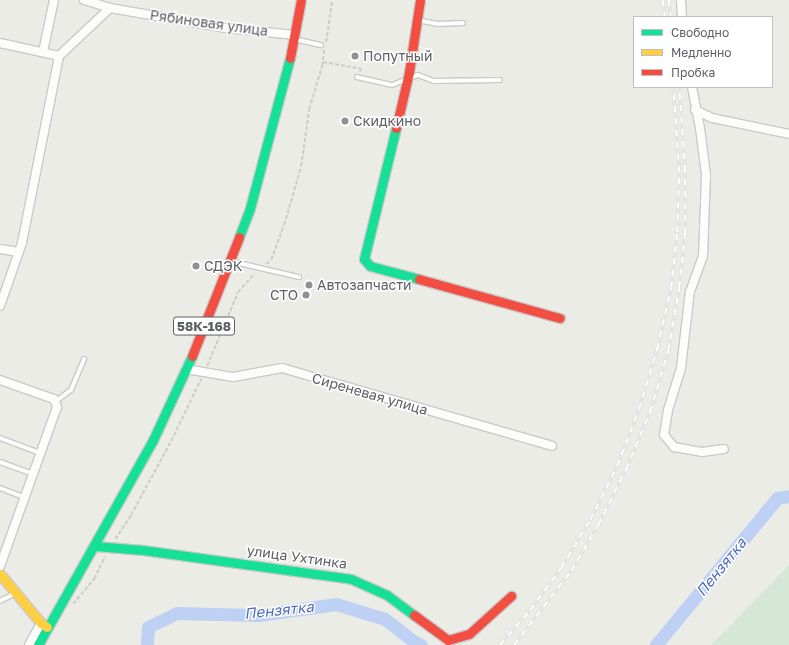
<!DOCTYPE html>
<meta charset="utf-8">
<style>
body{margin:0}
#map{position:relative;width:789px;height:645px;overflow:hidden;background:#ecece7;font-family:"Golos Text",sans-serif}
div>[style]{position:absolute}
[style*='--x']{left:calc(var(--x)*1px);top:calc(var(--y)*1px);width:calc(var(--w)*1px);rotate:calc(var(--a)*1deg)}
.green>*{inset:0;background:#d5e8d7}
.river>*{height:13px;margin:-6.5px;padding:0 6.5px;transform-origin:6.5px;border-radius:6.5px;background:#bed1f4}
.path>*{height:1.5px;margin-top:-0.75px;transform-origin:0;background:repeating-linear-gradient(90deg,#c9cdcc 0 4px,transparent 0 6px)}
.roads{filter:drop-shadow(1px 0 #c9c9c9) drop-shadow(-1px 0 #c9c9c9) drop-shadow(0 1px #c9c9c9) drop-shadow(0 -1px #c9c9c9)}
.lane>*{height:4px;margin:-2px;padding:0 2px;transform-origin:2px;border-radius:2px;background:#fcfcfb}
.street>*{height:8px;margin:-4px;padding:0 4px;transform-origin:4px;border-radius:4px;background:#fcfcfb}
.fast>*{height:9px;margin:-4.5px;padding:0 4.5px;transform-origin:4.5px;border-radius:4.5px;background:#16e098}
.slow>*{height:9px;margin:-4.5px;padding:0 4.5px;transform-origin:4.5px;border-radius:4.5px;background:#ffcf43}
.jam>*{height:9px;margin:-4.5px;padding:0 4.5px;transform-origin:4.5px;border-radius:4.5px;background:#f24e42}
.rail>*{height:3.5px;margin-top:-1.75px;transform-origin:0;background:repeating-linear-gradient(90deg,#fff 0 6px,#e3e4e3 0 12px);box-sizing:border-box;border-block:1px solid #e3e4e3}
.dots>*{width:11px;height:11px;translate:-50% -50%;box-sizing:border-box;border:2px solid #fff;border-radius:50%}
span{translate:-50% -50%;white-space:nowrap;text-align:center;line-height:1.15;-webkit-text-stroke:3px #fff;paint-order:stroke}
.shield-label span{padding:1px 3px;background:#fff;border:1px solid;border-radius:3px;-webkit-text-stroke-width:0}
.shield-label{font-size:13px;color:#5d5f65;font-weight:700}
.street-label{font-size:14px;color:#5d5f65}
.poi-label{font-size:14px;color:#5d5f65}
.left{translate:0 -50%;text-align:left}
.right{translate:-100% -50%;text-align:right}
.water-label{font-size:15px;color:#4d6cbd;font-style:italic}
.legend{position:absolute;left:633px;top:16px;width:140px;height:72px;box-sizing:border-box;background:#fff;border:1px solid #bebfc1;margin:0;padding:5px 7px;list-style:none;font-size:12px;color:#5d5f65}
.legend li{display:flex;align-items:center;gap:8px;height:20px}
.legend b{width:20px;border:1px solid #bebfc1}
</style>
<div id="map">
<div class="green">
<div style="clip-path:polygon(789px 565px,789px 645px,711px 645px)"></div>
</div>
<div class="river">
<div style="--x:147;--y:645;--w:18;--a:-87"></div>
<div style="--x:148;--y:627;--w:32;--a:-26"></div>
<div style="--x:177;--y:613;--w:82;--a:1.4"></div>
<div style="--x:259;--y:615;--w:78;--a:-8.1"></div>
<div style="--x:336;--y:604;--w:51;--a:17"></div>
<div style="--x:385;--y:619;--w:36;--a:38"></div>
<div style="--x:413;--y:641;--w:9;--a:27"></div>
<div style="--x:656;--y:645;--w:190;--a:-50.5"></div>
<div style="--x:777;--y:498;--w:12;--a:-9"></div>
</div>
<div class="path">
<div style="--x:326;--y:42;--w:42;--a:-81.9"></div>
<div style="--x:323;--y:62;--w:39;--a:10"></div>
<div style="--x:361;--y:69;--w:3;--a:108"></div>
<div style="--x:266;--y:264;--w:6;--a:-39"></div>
<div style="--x:271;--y:260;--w:37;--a:-70"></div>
<div style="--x:284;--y:225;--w:61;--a:-73.9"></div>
<div style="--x:301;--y:166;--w:58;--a:-82"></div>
<div style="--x:309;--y:109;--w:45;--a:-73.2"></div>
<div style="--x:322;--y:66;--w:17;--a:-83"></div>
<div style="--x:207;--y:366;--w:80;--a:-67.3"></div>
<div style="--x:238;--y:292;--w:25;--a:-48"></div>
<div style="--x:115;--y:539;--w:29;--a:-56"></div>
<div style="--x:131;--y:515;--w:84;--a:-61.6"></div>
<div style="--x:171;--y:441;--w:69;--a:-64.2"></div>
<div style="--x:73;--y:604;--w:33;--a:-50"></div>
<div style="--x:94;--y:579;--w:25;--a:-64"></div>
</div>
<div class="roads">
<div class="lane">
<div style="--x:417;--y:20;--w:20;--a:11"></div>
<div style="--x:437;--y:24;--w:26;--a:-2"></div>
<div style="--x:294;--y:39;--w:28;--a:13"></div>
<div style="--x:357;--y:77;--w:36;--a:13"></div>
<div style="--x:392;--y:85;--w:28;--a:-21"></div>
<div style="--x:418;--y:75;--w:17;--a:21"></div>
<div style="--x:434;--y:81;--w:66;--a:-0.9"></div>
<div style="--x:230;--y:261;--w:71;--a:13.1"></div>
<div style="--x:55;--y:402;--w:20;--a:-37"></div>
<div style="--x:71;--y:390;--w:34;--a:-67"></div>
<div style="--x:0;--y:438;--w:43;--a:20.6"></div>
<div style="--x:0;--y:462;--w:35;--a:20"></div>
<div style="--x:0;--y:488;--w:26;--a:21"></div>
<div style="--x:0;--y:601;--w:18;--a:-27"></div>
</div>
<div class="street">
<div style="--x:84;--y:0;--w:27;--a:17"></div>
<div style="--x:681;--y:0;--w:17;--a:87"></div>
<div style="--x:0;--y:43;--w:60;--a:12.4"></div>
<div style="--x:59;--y:56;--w:70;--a:-43.3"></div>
<div style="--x:110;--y:8;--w:118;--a:9.8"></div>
<div style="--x:226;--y:28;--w:69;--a:5.8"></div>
<div style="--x:43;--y:52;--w:53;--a:-78.1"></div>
<div style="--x:692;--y:87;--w:42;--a:79"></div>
<div style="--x:700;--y:128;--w:47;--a:82.7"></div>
<div style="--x:706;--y:175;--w:81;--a:92.1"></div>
<div style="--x:703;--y:256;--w:37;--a:110"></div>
<div style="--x:690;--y:291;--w:78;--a:96.7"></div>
<div style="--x:681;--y:368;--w:44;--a:107.2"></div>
<div style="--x:668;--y:410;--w:25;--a:99"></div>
<div style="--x:664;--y:435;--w:16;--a:50"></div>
<div style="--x:674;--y:447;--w:28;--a:10"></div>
<div style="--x:702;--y:452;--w:22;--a:-8"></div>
<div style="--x:695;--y:110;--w:19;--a:25"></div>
<div style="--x:712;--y:118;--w:79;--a:11.7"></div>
<div style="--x:0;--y:249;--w:19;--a:9"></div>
<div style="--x:0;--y:306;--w:67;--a:-70.8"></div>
<div style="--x:22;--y:243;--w:191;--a:-78.8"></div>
<div style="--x:186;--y:369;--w:48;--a:9.7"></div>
<div style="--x:233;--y:377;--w:50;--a:-10.4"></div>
<div style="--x:282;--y:368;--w:281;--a:16.1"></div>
<div style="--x:0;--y:380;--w:57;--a:19.4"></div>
<div style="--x:54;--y:399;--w:9;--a:69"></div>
<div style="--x:57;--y:407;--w:169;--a:109.7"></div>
<div style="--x:29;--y:645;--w:25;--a:-61"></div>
</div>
<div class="fast">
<div style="--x:396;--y:128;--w:135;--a:103.7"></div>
<div style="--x:364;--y:259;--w:9;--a:49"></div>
<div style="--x:370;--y:266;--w:51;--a:14.9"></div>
<div style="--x:239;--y:237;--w:31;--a:-69"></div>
<div style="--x:250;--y:208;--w:155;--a:-75.1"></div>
<div style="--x:95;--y:546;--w:48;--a:4.8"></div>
<div style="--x:143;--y:550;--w:210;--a:7.9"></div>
<div style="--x:351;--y:579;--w:39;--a:24"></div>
<div style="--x:387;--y:595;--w:34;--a:37"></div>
<div style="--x:38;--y:645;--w:235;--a:-60.7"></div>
<div style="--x:153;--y:440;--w:93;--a:-65.1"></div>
</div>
<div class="slow">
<div style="--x:0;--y:574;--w:64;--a:50.1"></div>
<div style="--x:41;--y:623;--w:7;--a:34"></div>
</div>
<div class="jam">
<div style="--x:290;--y:58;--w:59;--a:-79.3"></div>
<div style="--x:396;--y:128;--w:57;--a:-76.9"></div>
<div style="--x:409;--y:72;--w:73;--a:-81.3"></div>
<div style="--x:419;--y:279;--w:146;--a:15.5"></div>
<div style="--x:192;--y:356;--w:128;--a:-68.4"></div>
<div style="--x:414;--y:615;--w:42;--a:36.3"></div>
<div style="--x:448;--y:640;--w:22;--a:-16"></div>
<div style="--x:469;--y:634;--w:57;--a:-42.1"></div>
</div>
</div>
<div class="rail">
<div style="--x:663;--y:0;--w:17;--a:83"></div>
<div style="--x:669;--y:0;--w:17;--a:83"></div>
<div style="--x:500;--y:645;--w:46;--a:-49.4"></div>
<div style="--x:530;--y:610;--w:52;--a:-53.6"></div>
<div style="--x:561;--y:568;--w:56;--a:-58.9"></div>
<div style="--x:590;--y:520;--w:60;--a:-63.4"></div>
<div style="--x:617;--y:466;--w:61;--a:-68.9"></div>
<div style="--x:639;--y:409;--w:63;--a:-73.3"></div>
<div style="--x:657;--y:349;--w:63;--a:-77.1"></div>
<div style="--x:671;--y:288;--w:56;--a:-83.9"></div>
<div style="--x:677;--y:232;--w:60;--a:-88.1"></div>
<div style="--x:679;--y:172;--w:85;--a:-94"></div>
<div style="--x:514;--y:645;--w:93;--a:-52.4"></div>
<div style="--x:571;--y:571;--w:53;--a:-59.6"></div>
<div style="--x:598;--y:525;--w:63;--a:-63.4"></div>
<div style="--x:626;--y:469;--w:62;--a:-67.2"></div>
<div style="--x:650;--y:412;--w:64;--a:-73.6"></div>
<div style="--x:668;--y:351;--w:65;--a:-80.2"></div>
<div style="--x:679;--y:287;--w:54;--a:-83.7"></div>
<div style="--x:685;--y:233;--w:62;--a:-90"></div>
<div style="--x:685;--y:171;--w:84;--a:-94.1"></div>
</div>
<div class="dots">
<div style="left:355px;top:56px;background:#8f9092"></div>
<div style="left:345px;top:121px;background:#8f9092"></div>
<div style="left:196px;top:266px;background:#8f9092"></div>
<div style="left:309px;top:285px;background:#8f9092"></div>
<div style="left:306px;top:295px;background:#8f9092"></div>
</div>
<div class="shield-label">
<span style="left:204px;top:326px">58К-168</span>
</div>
<div class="street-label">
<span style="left:209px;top:23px;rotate:8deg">Рябиновая улица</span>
<span style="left:370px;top:394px;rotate:16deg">Сиреневая улица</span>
<span style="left:297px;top:557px;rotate:8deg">улица Ухтинка</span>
</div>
<div class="poi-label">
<span class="left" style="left:363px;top:56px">Попутный</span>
<span class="left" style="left:353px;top:121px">Скидкино</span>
<span class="left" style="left:204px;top:266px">СДЭК</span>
<span class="left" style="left:317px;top:285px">Автозапчасти</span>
<span class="right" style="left:298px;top:295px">СТО</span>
</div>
<div class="water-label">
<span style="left:721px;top:567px;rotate:-51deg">Пензятка</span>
<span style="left:279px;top:610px;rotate:-6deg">Пензятка</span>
</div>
<ul class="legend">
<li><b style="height:5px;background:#16e098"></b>Свободно</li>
<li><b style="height:5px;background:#ffcf43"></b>Медленно</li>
<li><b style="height:5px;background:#f24e42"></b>Пробка</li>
</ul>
</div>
